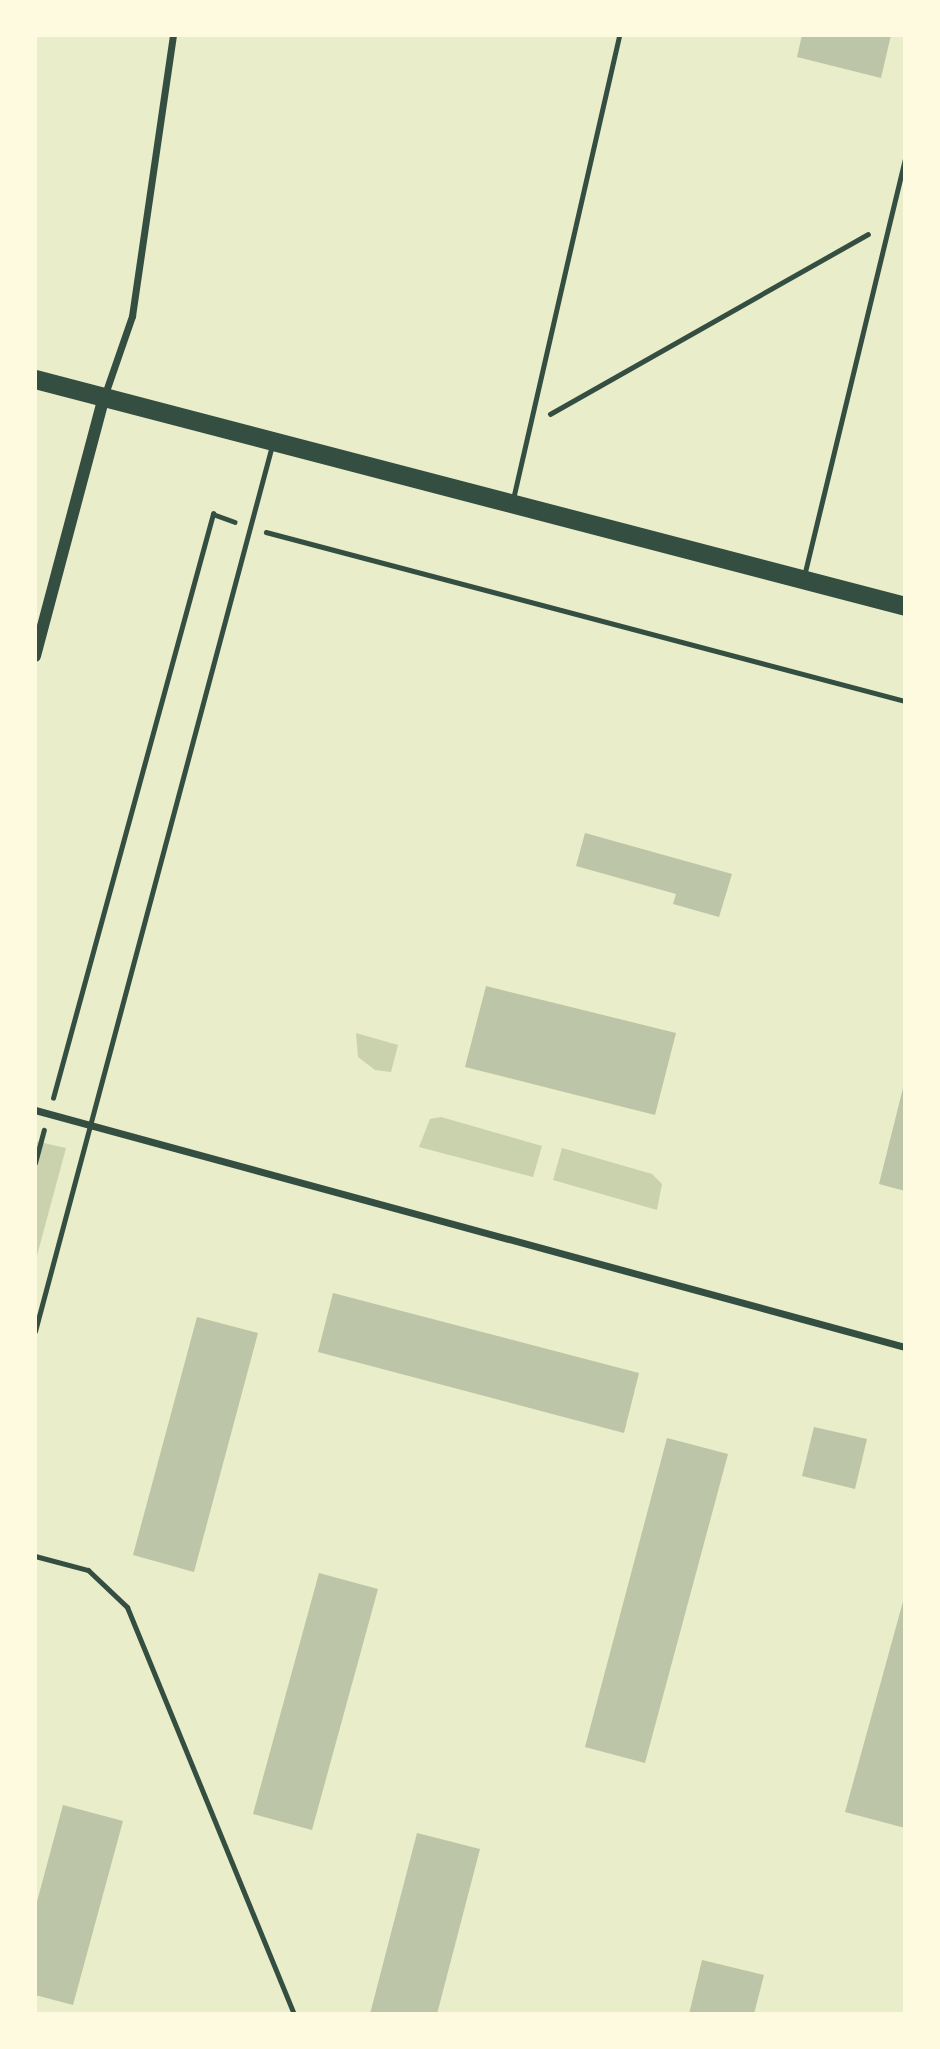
<!DOCTYPE html>
<style>
body{margin:0}
#map{position:relative;width:940px;height:2049px;overflow:hidden;background:#e9edc9;font-family:"IBM Plex Sans",sans-serif}
div>[style]{position:absolute}
[style*='--x']{left:calc(var(--x)*1px);top:calc(var(--y)*1px);width:calc(var(--w)*1px);rotate:calc(var(--a)*1deg)}
.green>*{inset:0;background:#cad2ad}
.building>*{inset:0;background:#bcc5a7}
.path>*{height:4.5px;margin:-2.25px;padding:0 2.25px;transform-origin:2.25px;border-radius:2.25px;background:#344e41}
.service>*{height:5px;margin:-2.5px;padding:0 2.5px;transform-origin:2.5px;border-radius:2.5px;background:#344e41}
.minor>*{height:7px;margin:-3.5px;padding:0 3.5px;transform-origin:3.5px;border-radius:3.5px;background:#344e41}
.tertiary>*{height:12px;margin:-6px;padding:0 6px;transform-origin:6px;border-radius:6px;background:#344e41}
.trunk>*{height:19px;margin:-9.5px;padding:0 9.5px;transform-origin:9.5px;border-radius:9.5px;background:#344e41}
span{translate:-50% -50%;white-space:nowrap;text-align:center;line-height:1.15;-webkit-text-stroke:5px #fefae0;paint-order:stroke}
.frame{position:absolute;inset:0;border:37px solid #fefae0;pointer-events:none}
</style>
<div id="map">
<div class="green">
<div style="clip-path:polygon(356px 1033px,398px 1045px,391px 1072px,375px 1070px,358px 1057px)"></div>
<div style="clip-path:polygon(441px 1117px,542px 1146px,533px 1177px,419px 1147px,430px 1119px)"></div>
<div style="clip-path:polygon(35px 1141px,66px 1148px,35px 1263px)"></div>
<div style="clip-path:polygon(562px 1148px,652px 1174px,662px 1184px,657px 1210px,553px 1180px)"></div>
</div>
<div class="building">
<div style="clip-path:polygon(802px 35px,891px 35px,881px 78px,797px 57px)"></div>
<div style="clip-path:polygon(585px 833px,732px 874px,719px 917px,673px 904px,676px 894px,576px 866px)"></div>
<div style="clip-path:polygon(486px 986px,676px 1033px,655px 1115px,465px 1067px)"></div>
<div style="clip-path:polygon(904px 1084px,905px 1084px,905px 1191px,879px 1184px)"></div>
<div style="clip-path:polygon(333px 1293px,639px 1373px,624px 1433px,318px 1352px)"></div>
<div style="clip-path:polygon(197px 1317px,258px 1333px,194px 1572px,133px 1555px)"></div>
<div style="clip-path:polygon(814px 1427px,867px 1439px,855px 1489px,802px 1476px)"></div>
<div style="clip-path:polygon(667px 1438px,728px 1454px,645px 1763px,585px 1747px)"></div>
<div style="clip-path:polygon(319px 1573px,378px 1589px,312px 1830px,253px 1814px)"></div>
<div style="clip-path:polygon(904px 1598px,905px 1598px,905px 1828px,845px 1812px)"></div>
<div style="clip-path:polygon(63px 1805px,123px 1821px,73px 2005px,35px 1995px,35px 1909px)"></div>
<div style="clip-path:polygon(417px 1833px,480px 1849px,437px 2014px,370px 2014px)"></div>
<div style="clip-path:polygon(702px 1960px,764px 1975px,754px 2014px,689px 2014px)"></div>
</div>
<div class="path">
<div style="--x:550;--y:414;--w:365;--a:-29.5"></div>
<div style="--x:266;--y:532;--w:661;--a:14.81"></div>
<div style="--x:53;--y:1098;--w:606;--a:-74.68"></div>
<div style="--x:213;--y:514;--w:23;--a:20"></div>
<div style="--x:35;--y:1163;--w:34;--a:-75"></div>
</div>
<div class="service">
<div style="--x:513;--y:499;--w:476;--a:-77.1"></div>
<div style="--x:804;--y:576;--w:430;--a:-76.4"></div>
<div style="--x:35;--y:1331;--w:917;--a:-75.02"></div>
<div style="--x:35;--y:1556;--w:55;--a:14.8"></div>
<div style="--x:88;--y:1570;--w:54;--a:43.5"></div>
<div style="--x:127;--y:1607;--w:440;--a:67.7"></div>
</div>
<div class="minor">
<div style="--x:105;--y:394;--w:83;--a:-70.9"></div>
<div style="--x:132;--y:316;--w:284;--a:-81.7"></div>
<div style="--x:35;--y:1110;--w:902;--a:15.24"></div>
</div>
<div class="tertiary">
<div style="--x:35;--y:656;--w:268;--a:-75.1"></div>
</div>
<div class="trunk">
<div style="--x:35;--y:379;--w:899;--a:14.62"></div>
</div>
<div class="frame"></div>
</div>
